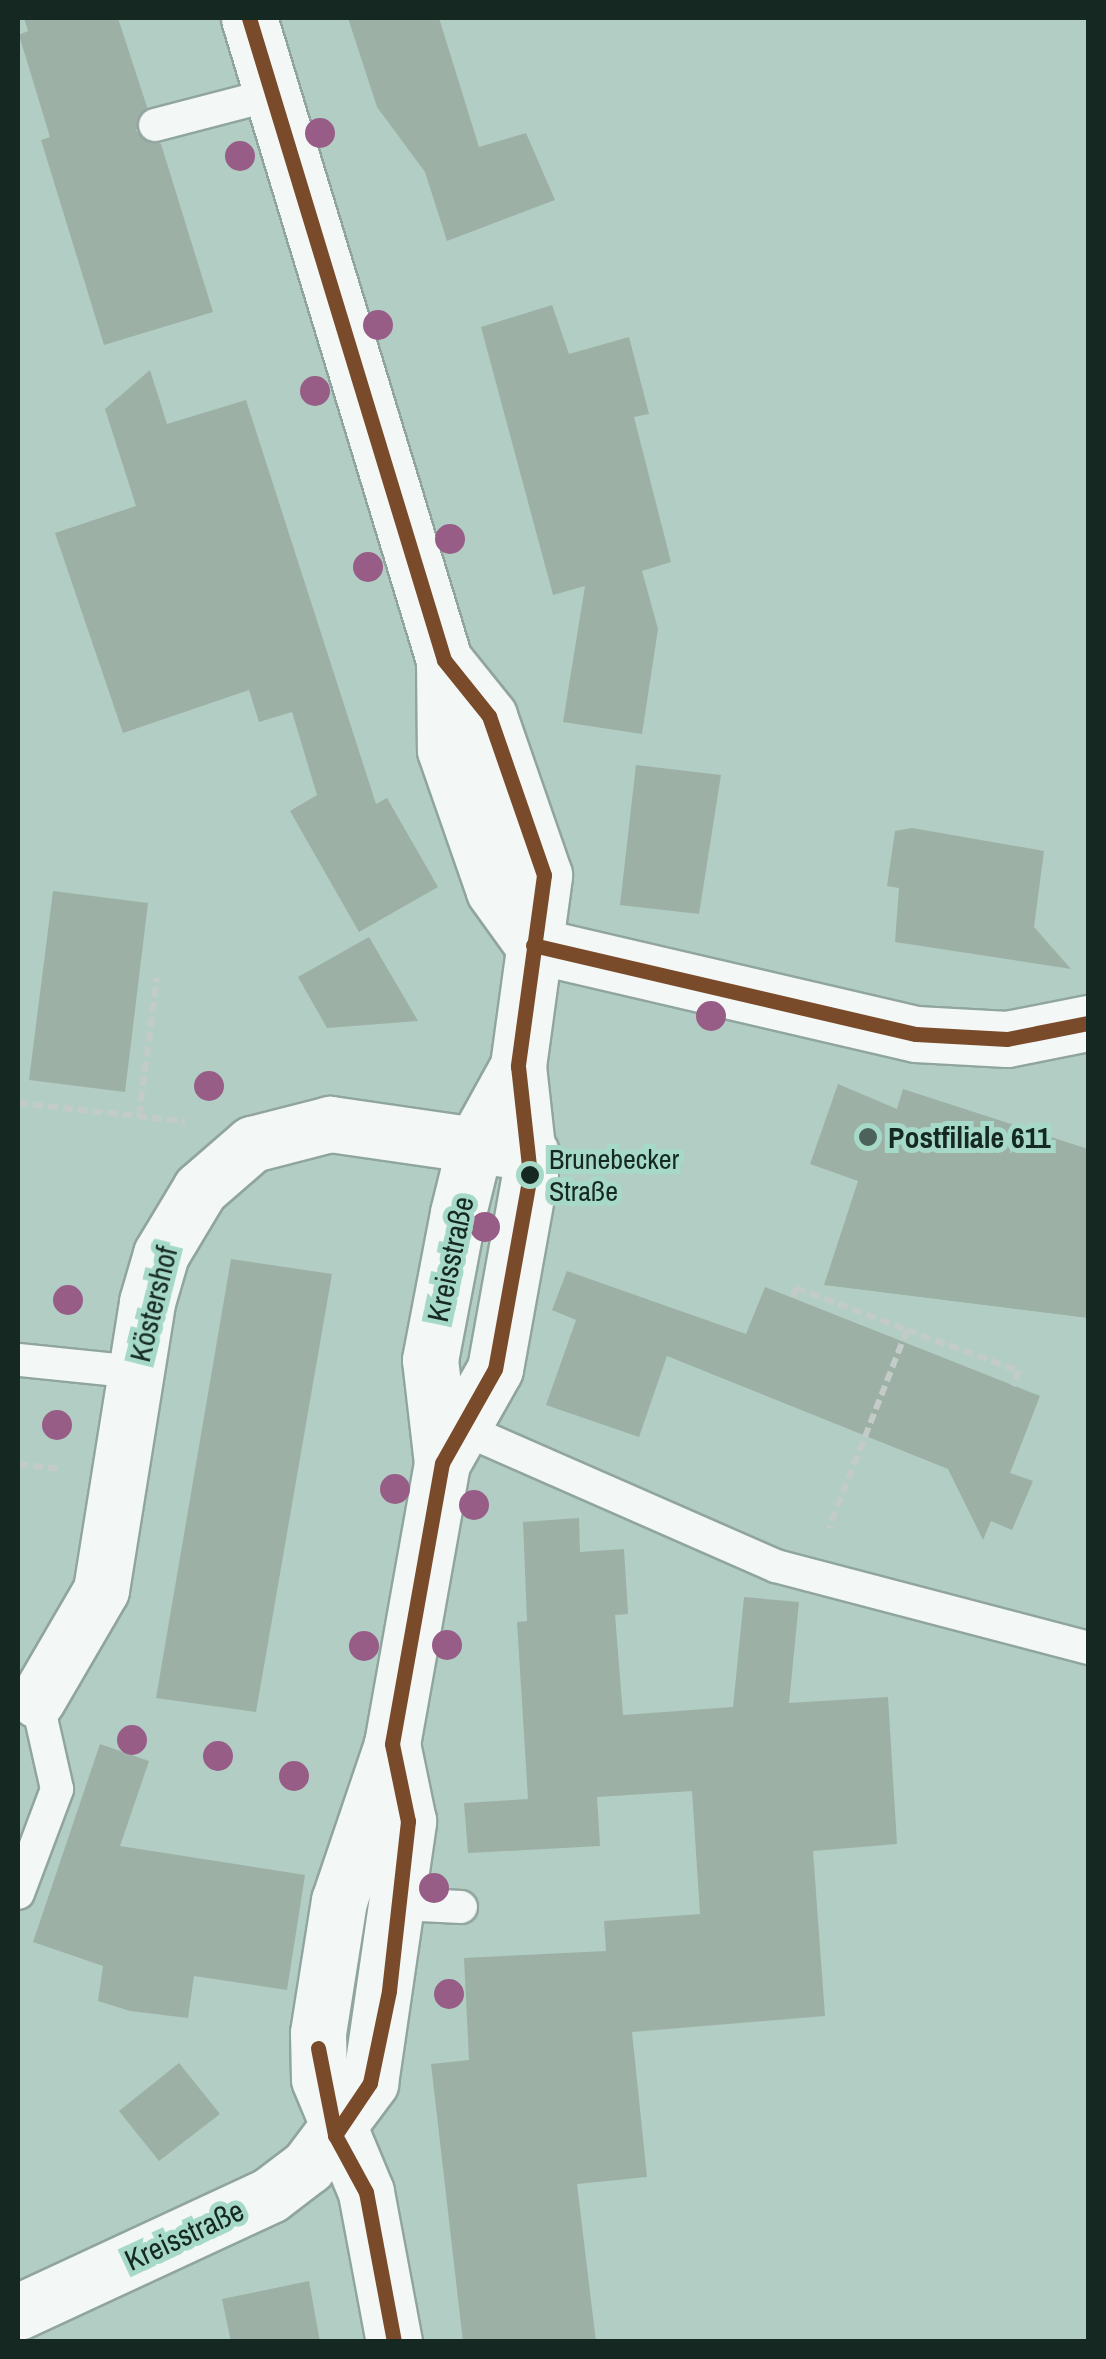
<!DOCTYPE html>
<meta charset="utf-8">
<style>
body{margin:0}
#map{position:relative;width:1106px;height:2359px;overflow:hidden;background:#b2cdc4;font-family:"Archivo Narrow",sans-serif}
div>[style]{position:absolute}
[style*='--x']{left:calc(var(--x)*1px);top:calc(var(--y)*1px);width:calc(var(--w)*1px);rotate:calc(var(--a)*1deg)}
.building>*{inset:0;background:#9db0a6}
.path>*{height:6px;margin-top:-3px;transform-origin:0;background:repeating-linear-gradient(90deg,#c3cbc8 0 10px,transparent 0 15px)}
.roads{filter:drop-shadow(2px 0 #90a59e) drop-shadow(-2px 0 #90a59e) drop-shadow(0 2px #90a59e) drop-shadow(0 -2px #90a59e)}
.service>*{height:32px;margin:-16px;padding:0 16px;transform-origin:16px;border-radius:16px;background:#f3f8f6}
.minor>*{height:55px;margin:-27.5px;padding:0 27.5px;transform-origin:27.5px;border-radius:27.5px;background:#f3f8f6}
.bus-1>*{height:15px;margin:-7.5px;padding:0 7.5px;transform-origin:7.5px;border-radius:7.5px;background:#7a4b2a}
.trees>*{width:30px;height:30px;margin:-15px;border-radius:50%;background:#975d86}
.dots>*{width:28px;height:28px;translate:-50% -50%;box-sizing:border-box;border:5px solid #a6d9c7;border-radius:50%}
span{translate:-50% -50%;white-space:nowrap;text-align:center;line-height:1.15;-webkit-text-stroke:10px #a6d9c7;paint-order:stroke}
.bus-label{font-size:28px;color:#152922}
.left{translate:0 -50%;text-align:left}
.poi-label{font-size:30px;color:#152922;font-weight:700}
.street-label{font-size:30px;color:#152922}
.frame{position:absolute;inset:0;border:20px solid #152922;pointer-events:none}
</style>
<div id="map">
<div class="building">
<div style="clip-path:polygon(24px 18px,118px 18px,147px 107px,136px 131px,161px 144px,213px 312px,104px 345px,41px 140px,50px 137px,19px 35px,28px 31px)"></div>
<div style="clip-path:polygon(348px 18px,439px 18px,479px 147px,526px 133px,555px 200px,447px 241px,425px 172px,377px 107px)"></div>
<div style="clip-path:polygon(552px 305px,569px 354px,629px 337px,649px 414px,634px 417px,671px 562px,642px 571px,658px 629px,642px 734px,563px 722px,585px 586px,553px 595px,481px 327px)"></div>
<div style="clip-path:polygon(150px 370px,167px 424px,246px 400px,376px 804px,387px 798px,438px 887px,359px 932px,290px 811px,317px 795px,292px 712px,259px 722px,249px 690px,123px 733px,55px 533px,136px 506px,105px 409px)"></div>
<div style="clip-path:polygon(636px 765px,721px 775px,699px 914px,620px 905px)"></div>
<div style="clip-path:polygon(912px 828px,1044px 851px,1034px 927px,1071px 969px,895px 942px,899px 888px,887px 886px,895px 831px)"></div>
<div style="clip-path:polygon(53px 891px,148px 903px,125px 1092px,29px 1080px)"></div>
<div style="clip-path:polygon(369px 937px,418px 1021px,327px 1028px,298px 977px)"></div>
<div style="clip-path:polygon(838px 1084px,897px 1109px,903px 1089px,1088px 1149px,1088px 1318px,824px 1285px,858px 1181px,810px 1164px)"></div>
<div style="clip-path:polygon(231px 1259px,332px 1274px,256px 1712px,156px 1698px)"></div>
<div style="clip-path:polygon(567px 1271px,746px 1334px,765px 1287px,1040px 1396px,1010px 1473px,1033px 1481px,1012px 1530px,991px 1521px,983px 1540px,948px 1469px,667px 1356px,639px 1437px,546px 1405px,576px 1320px,552px 1310px)"></div>
<div style="clip-path:polygon(579px 1518px,580px 1552px,624px 1549px,628px 1614px,615px 1615px,623px 1715px,733px 1707px,744px 1597px,799px 1602px,789px 1703px,888px 1697px,897px 1844px,813px 1851px,825px 2016px,632px 2032px,647px 2177px,577px 2184px,596px 2342px,463px 2342px,431px 2064px,469px 2060px,464px 1958px,606px 1951px,604px 1921px,700px 1914px,692px 1791px,597px 1797px,600px 1846px,468px 1853px,464px 1803px,528px 1799px,517px 1622px,527px 1621px,523px 1522px)"></div>
<div style="clip-path:polygon(100px 1744px,149px 1761px,120px 1846px,305px 1875px,287px 1990px,194px 1976px,188px 2018px,130px 2011px,98px 2001px,103px 1966px,33px 1942px)"></div>
<div style="clip-path:polygon(179px 2063px,220px 2114px,159px 2161px,119px 2111px)"></div>
<div style="clip-path:polygon(309px 2281px,320px 2342px,231px 2342px,222px 2299px)"></div>
</div>
<div class="path">
<div style="--x:18;--y:1103;--w:168;--a:6.2"></div>
<div style="--x:139;--y:1116;--w:139;--a:-82.6"></div>
<div style="--x:793;--y:1297;--w:9;--a:-72"></div>
<div style="--x:796;--y:1288;--w:119;--a:20.7"></div>
<div style="--x:907;--y:1330;--w:213;--a:111.5"></div>
<div style="--x:907;--y:1330;--w:119;--a:20.1"></div>
<div style="--x:1019;--y:1371;--w:16;--a:112"></div>
<div style="--x:18;--y:1464;--w:41;--a:7"></div>
</div>
<div class="roads">
<div class="service">
<div style="--x:155;--y:125;--w:119;--a:-14.6"></div>
<div style="--x:20;--y:1360;--w:117;--a:5.9"></div>
<div style="--x:450;--y:1423;--w:356;--a:23.7"></div>
<div style="--x:776;--y:1566;--w:323;--a:14.7"></div>
<div style="--x:18;--y:1893;--w:111;--a:-69.4"></div>
<div style="--x:57;--y:1789;--w:91;--a:-102.7"></div>
<div style="--x:37;--y:1700;--w:18;--a:171"></div>
<div style="--x:401;--y:1904;--w:60;--a:2.9"></div>
</div>
<div class="minor">
<div style="--x:249;--y:18;--w:671;--a:73.1"></div>
<div style="--x:444;--y:660;--w:90;--a:89.4"></div>
<div style="--x:445;--y:750;--w:149;--a:70.8"></div>
<div style="--x:494;--y:891;--w:67;--a:54.2"></div>
<div style="--x:533;--y:945;--w:393;--a:13.1"></div>
<div style="--x:916;--y:1034;--w:91;--a:3.1"></div>
<div style="--x:1007;--y:1039;--w:83;--a:-11.2"></div>
<div style="--x:442;--y:1463;--w:108;--a:-60.6"></div>
<div style="--x:495;--y:1369;--w:197;--a:-79.8"></div>
<div style="--x:530;--y:1175;--w:110;--a:-96.3"></div>
<div style="--x:518;--y:1066;--w:193;--a:-82.2"></div>
<div style="--x:544;--y:875;--w:168;--a:-109.1"></div>
<div style="--x:489;--y:716;--w:72;--a:-128.8"></div>
<div style="--x:37;--y:1700;--w:127;--a:-59.8"></div>
<div style="--x:101;--y:1590;--w:292;--a:-80.9"></div>
<div style="--x:147;--y:1302;--w:50;--a:-73.7"></div>
<div style="--x:161;--y:1254;--w:76;--a:-59"></div>
<div style="--x:200;--y:1189;--w:69;--a:-40.9"></div>
<div style="--x:252;--y:1144;--w:81;--a:-14.4"></div>
<div style="--x:330;--y:1124;--w:203;--a:8.2"></div>
<div style="--x:18;--y:2312;--w:278;--a:-24.9"></div>
<div style="--x:270;--y:2195;--w:48;--a:-37.3"></div>
<div style="--x:308;--y:2166;--w:104;--a:-53.2"></div>
<div style="--x:370;--y:2083;--w:265;--a:-81.7"></div>
<div style="--x:408;--y:1821;--w:79;--a:-101.7"></div>
<div style="--x:394;--y:2342;--w:153;--a:-100.6"></div>
<div style="--x:366;--y:2192;--w:122;--a:-112.6"></div>
<div style="--x:319;--y:2079;--w:46;--a:-91.2"></div>
<div style="--x:318;--y:2033;--w:134;--a:-81"></div>
<div style="--x:339;--y:1901;--w:166;--a:-71.3"></div>
<div style="--x:392;--y:1744;--w:285;--a:-79.9"></div>
<div style="--x:442;--y:1463;--w:104;--a:-96.6"></div>
<div style="--x:430;--y:1360;--w:150;--a:-79.2"></div>
<div style="--x:458;--y:1213;--w:71;--a:-76.2"></div>
<div style="--x:475;--y:1144;--w:89;--a:-61.1"></div>
</div>
</div>
<div class="bus-1">
<div style="--x:249;--y:18;--w:671;--a:73.1"></div>
<div style="--x:444;--y:660;--w:72;--a:51.2"></div>
<div style="--x:489;--y:716;--w:168;--a:70.9"></div>
<div style="--x:544;--y:875;--w:193;--a:97.8"></div>
<div style="--x:518;--y:1066;--w:110;--a:83.7"></div>
<div style="--x:530;--y:1175;--w:197;--a:100.2"></div>
<div style="--x:495;--y:1369;--w:108;--a:119.4"></div>
<div style="--x:442;--y:1463;--w:285;--a:100.1"></div>
<div style="--x:392;--y:1744;--w:79;--a:78.3"></div>
<div style="--x:408;--y:1821;--w:171;--a:96.4"></div>
<div style="--x:389;--y:1991;--w:94;--a:101.7"></div>
<div style="--x:370;--y:2083;--w:63;--a:123.9"></div>
<div style="--x:533;--y:945;--w:393;--a:13.1"></div>
<div style="--x:916;--y:1034;--w:91;--a:3.1"></div>
<div style="--x:1007;--y:1039;--w:83;--a:-11.2"></div>
<div style="--x:318;--y:2048;--w:89;--a:78.9"></div>
<div style="--x:335;--y:2135;--w:65;--a:61.5"></div>
<div style="--x:366;--y:2192;--w:153;--a:79.4"></div>
</div>
<div class="trees">
<div style="left:320px;top:133px"></div>
<div style="left:240px;top:156px"></div>
<div style="left:378px;top:325px"></div>
<div style="left:315px;top:391px"></div>
<div style="left:450px;top:539px"></div>
<div style="left:368px;top:567px"></div>
<div style="left:711px;top:1016px"></div>
<div style="left:209px;top:1086px"></div>
<div style="left:485px;top:1227px"></div>
<div style="left:68px;top:1300px"></div>
<div style="left:57px;top:1425px"></div>
<div style="left:395px;top:1489px"></div>
<div style="left:474px;top:1505px"></div>
<div style="left:447px;top:1645px"></div>
<div style="left:364px;top:1646px"></div>
<div style="left:132px;top:1740px"></div>
<div style="left:218px;top:1756px"></div>
<div style="left:294px;top:1776px"></div>
<div style="left:434px;top:1888px"></div>
<div style="left:449px;top:1994px"></div>
</div>
<div class="dots">
<div style="left:868px;top:1137px;background:#4c625b"></div>
<div style="left:530px;top:1175px;background:#152922"></div>
</div>
<div class="bus-label">
<span class="left" style="left:549px;top:1175px">Brunebecker<br>Straße</span>
</div>
<div class="poi-label">
<span class="left" style="left:888px;top:1137px">Postfiliale 611</span>
</div>
<div class="street-label">
<span style="left:450px;top:1259px;rotate:-78deg">Kreisstraße</span>
<span style="left:153px;top:1304px;rotate:-76deg">Köstershof</span>
<span style="left:184px;top:2235px;rotate:-25deg">Kreisstraße</span>
</div>
<div class="frame"></div>
</div>
